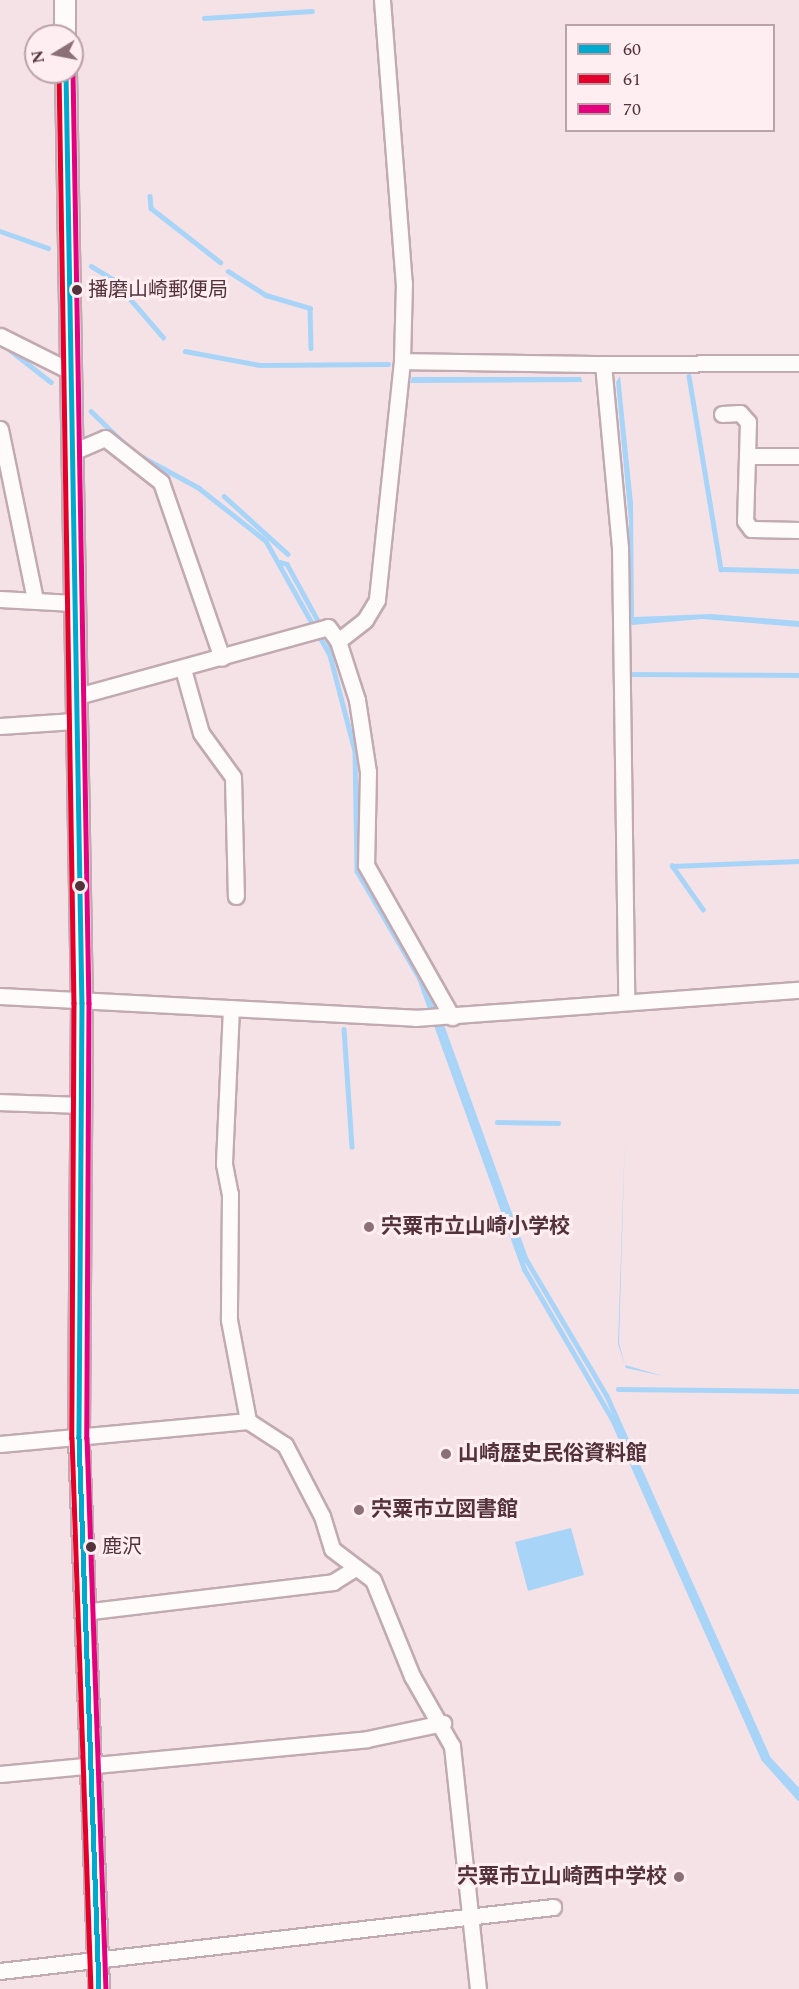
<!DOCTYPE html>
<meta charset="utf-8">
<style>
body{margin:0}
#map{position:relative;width:799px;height:1989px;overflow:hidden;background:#f5e2e7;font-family:Spectral,"Noto Sans JP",serif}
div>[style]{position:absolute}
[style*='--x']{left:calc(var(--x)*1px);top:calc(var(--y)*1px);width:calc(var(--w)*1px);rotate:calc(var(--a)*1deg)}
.water>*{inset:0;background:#a8d4f8}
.stream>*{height:4.5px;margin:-2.25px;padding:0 2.25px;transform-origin:2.25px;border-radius:2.25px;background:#a8d4f8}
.roads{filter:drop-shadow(2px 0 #c1aab1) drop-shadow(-2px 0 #c1aab1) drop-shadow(0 2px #c1aab1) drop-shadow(0 -2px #c1aab1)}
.minor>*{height:15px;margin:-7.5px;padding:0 7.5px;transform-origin:7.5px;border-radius:7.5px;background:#fefbfb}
.major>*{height:20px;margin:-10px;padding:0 10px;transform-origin:10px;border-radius:10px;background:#fefbfb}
.bus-1>*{height:4.5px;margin:-2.25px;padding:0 2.25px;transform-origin:2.25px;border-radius:2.25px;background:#00a9ce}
.bus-2>*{height:4.5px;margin:-2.25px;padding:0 2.25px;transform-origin:2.25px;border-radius:2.25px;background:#e4002b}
.bus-3>*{height:4.5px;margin:-2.25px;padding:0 2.25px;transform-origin:2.25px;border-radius:2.25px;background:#e5007d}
.dots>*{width:16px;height:16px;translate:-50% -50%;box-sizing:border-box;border:3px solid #feedf1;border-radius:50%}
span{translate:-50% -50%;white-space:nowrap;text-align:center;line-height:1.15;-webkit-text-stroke:6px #feedf1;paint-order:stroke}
.bus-label{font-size:20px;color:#53323c}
.left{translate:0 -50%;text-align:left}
.poi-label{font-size:21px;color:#53323c;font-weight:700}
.right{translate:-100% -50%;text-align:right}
.legend{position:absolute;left:565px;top:24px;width:210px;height:108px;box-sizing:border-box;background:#feedf1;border:2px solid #baa2a9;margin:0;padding:8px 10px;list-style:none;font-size:18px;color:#53323c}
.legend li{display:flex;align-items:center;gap:12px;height:30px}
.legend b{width:30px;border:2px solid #baa2a9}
.north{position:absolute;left:24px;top:24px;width:60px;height:60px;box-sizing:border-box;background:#feedf1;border:2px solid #baa2a9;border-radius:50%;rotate:260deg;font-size:16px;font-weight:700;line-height:24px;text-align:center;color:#53323c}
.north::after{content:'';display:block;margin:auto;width:21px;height:27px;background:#8c7078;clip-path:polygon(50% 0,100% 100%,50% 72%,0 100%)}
</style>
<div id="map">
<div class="water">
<div style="clip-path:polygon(620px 376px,633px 503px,634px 617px,711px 614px,799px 621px,799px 627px,702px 619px,632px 625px,627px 621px,629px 521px,616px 382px)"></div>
<div style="clip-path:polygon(412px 377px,581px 377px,582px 382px,410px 383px)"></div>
<div style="clip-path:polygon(625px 1135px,619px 1343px,625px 1365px,663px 1376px,626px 1368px,618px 1344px)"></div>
<div style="clip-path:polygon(571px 1528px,584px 1575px,528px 1591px,515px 1542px)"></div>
</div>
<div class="stream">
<div style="--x:204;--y:18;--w:108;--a:-3.7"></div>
<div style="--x:150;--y:196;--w:12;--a:85"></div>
<div style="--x:151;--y:208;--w:88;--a:38"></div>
<div style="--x:0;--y:231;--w:51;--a:19.5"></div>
<div style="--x:91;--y:266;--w:26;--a:31"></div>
<div style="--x:113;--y:279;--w:77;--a:49.2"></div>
<div style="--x:228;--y:271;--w:45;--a:32.3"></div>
<div style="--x:266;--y:295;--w:46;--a:16.5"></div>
<div style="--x:310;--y:308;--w:40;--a:88.6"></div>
<div style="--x:10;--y:350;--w:52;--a:38"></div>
<div style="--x:185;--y:351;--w:76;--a:10.6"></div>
<div style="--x:260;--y:365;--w:128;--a:-0.4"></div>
<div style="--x:689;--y:376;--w:196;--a:80.6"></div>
<div style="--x:721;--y:569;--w:78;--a:1.5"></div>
<div style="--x:91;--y:411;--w:54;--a:44.3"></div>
<div style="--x:137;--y:454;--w:71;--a:28.7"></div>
<div style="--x:199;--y:488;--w:85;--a:38.3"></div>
<div style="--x:266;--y:541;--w:131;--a:60.7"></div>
<div style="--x:330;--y:655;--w:99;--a:75.4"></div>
<div style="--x:355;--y:751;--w:120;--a:89"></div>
<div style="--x:357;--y:871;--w:125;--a:59.7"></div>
<div style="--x:420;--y:979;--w:309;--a:70.2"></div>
<div style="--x:525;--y:1270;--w:172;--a:59.6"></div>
<div style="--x:612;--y:1418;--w:373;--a:66"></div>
<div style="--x:764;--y:1759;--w:52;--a:48.1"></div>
<div style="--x:224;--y:496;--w:86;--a:42.2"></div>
<div style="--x:280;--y:562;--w:7;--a:16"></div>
<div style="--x:287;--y:564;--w:71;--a:61.3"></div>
<div style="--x:326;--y:636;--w:21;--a:65"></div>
<div style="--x:627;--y:674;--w:172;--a:0.3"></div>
<div style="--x:703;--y:910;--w:54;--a:-125.2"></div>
<div style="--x:672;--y:866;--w:127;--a:-2.3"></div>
<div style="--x:429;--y:990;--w:286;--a:70.2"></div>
<div style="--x:526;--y:1259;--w:159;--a:59.4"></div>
<div style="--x:607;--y:1396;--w:396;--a:66"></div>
<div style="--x:768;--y:1758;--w:45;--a:46.8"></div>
<div style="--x:344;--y:1029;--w:118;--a:86.1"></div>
<div style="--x:497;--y:1122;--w:61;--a:0.9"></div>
<div style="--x:618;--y:1389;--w:181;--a:0.6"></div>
</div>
<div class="roads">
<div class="minor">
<div style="--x:382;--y:0;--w:284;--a:85.6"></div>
<div style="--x:404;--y:283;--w:78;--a:91.5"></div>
<div style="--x:402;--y:361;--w:240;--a:96"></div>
<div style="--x:377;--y:600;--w:23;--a:121"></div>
<div style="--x:365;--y:620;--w:34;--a:142"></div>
<div style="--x:338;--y:641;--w:62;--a:72.1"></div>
<div style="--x:357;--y:700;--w:73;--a:81.3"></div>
<div style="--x:368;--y:772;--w:93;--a:91.2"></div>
<div style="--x:366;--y:865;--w:175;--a:60.5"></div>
<div style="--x:0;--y:336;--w:78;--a:26.6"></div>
<div style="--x:402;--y:361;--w:201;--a:0.9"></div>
<div style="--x:603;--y:364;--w:184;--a:84.7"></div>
<div style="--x:620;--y:547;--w:453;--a:89.2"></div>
<div style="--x:603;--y:364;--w:196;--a:-0.3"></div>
<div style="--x:722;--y:414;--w:18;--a:-3"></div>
<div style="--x:740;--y:413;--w:12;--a:48"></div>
<div style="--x:748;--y:422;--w:99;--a:91.7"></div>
<div style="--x:745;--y:521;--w:10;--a:53"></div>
<div style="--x:751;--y:529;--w:48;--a:1.2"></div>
<div style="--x:0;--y:429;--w:175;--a:78.4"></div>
<div style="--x:70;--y:453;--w:38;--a:-23"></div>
<div style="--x:105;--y:438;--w:71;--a:38.2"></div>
<div style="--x:161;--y:482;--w:186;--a:70.9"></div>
<div style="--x:747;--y:456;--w:52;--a:0"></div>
<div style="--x:0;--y:599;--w:73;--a:3.1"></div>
<div style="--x:183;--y:669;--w:66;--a:74.3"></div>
<div style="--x:201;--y:733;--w:54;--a:54"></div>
<div style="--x:233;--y:777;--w:119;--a:88.6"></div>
<div style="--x:74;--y:697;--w:263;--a:-15.4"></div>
<div style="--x:328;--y:627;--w:17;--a:54"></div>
<div style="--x:0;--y:726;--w:74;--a:-3.9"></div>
<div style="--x:0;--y:996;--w:416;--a:3"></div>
<div style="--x:415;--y:1018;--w:385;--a:-4.2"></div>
<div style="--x:231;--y:1008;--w:156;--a:92.6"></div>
<div style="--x:224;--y:1164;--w:31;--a:79"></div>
<div style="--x:230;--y:1194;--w:126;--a:90.5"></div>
<div style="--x:229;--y:1320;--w:103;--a:79.3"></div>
<div style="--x:0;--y:1102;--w:81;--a:2.1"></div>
<div style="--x:0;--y:1444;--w:249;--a:-5.3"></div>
<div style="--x:248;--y:1421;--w:44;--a:33"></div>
<div style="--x:285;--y:1445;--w:80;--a:62.5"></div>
<div style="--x:322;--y:1516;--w:34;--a:73"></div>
<div style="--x:332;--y:1549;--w:51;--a:37.1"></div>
<div style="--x:373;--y:1580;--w:104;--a:67.9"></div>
<div style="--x:412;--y:1676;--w:81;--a:60.3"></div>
<div style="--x:452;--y:1746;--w:244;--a:83.9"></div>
<div style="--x:83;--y:1612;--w:252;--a:-6.8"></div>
<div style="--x:333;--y:1582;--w:25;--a:-32"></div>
<div style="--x:0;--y:1774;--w:369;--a:-5.4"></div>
<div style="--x:367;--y:1739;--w:78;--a:-11.9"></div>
<div style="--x:0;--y:1971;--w:557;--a:-6.6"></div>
</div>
<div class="major">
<div style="--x:65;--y:0;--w:36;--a:90"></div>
<div style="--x:66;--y:72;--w:931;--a:89.02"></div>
<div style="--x:82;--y:1003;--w:435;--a:90.4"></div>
<div style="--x:79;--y:1438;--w:551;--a:87.92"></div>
</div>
</div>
<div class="bus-1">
<div style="--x:66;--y:72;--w:931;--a:89.02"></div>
<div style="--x:82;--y:1003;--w:435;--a:90.4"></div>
<div style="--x:79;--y:1438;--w:551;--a:87.92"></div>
</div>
<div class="bus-2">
<div style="--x:59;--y:72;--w:931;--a:89.08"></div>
<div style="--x:74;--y:1003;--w:435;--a:90.3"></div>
<div style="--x:72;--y:1438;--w:551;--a:88.03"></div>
</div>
<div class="bus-3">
<div style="--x:73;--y:72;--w:931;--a:89.02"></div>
<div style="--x:89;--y:1003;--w:435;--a:90.3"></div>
<div style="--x:87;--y:1438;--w:551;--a:88.03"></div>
</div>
<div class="dots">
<div style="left:77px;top:290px;background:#53323c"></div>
<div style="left:80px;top:886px;background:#53323c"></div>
<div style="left:369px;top:1227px;background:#8c7078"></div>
<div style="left:446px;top:1454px;background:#8c7078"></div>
<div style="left:359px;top:1510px;background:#8c7078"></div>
<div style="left:91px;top:1547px;background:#53323c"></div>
<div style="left:679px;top:1877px;background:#8c7078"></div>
</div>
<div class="bus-label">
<span class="left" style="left:88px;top:290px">播磨山崎郵便局</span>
<span class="left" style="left:102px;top:1547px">鹿沢</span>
</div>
<div class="poi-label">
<span class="left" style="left:381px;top:1227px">宍粟市立山崎小学校</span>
<span class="left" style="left:458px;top:1454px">山崎歴史民俗資料館</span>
<span class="left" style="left:371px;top:1510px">宍粟市立図書館</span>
<span class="right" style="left:667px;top:1877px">宍粟市立山崎西中学校</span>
</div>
<ul class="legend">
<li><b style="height:8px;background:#00a9ce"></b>60</li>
<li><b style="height:8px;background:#e4002b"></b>61</li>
<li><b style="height:8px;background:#e5007d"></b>70</li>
</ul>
<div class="north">N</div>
</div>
